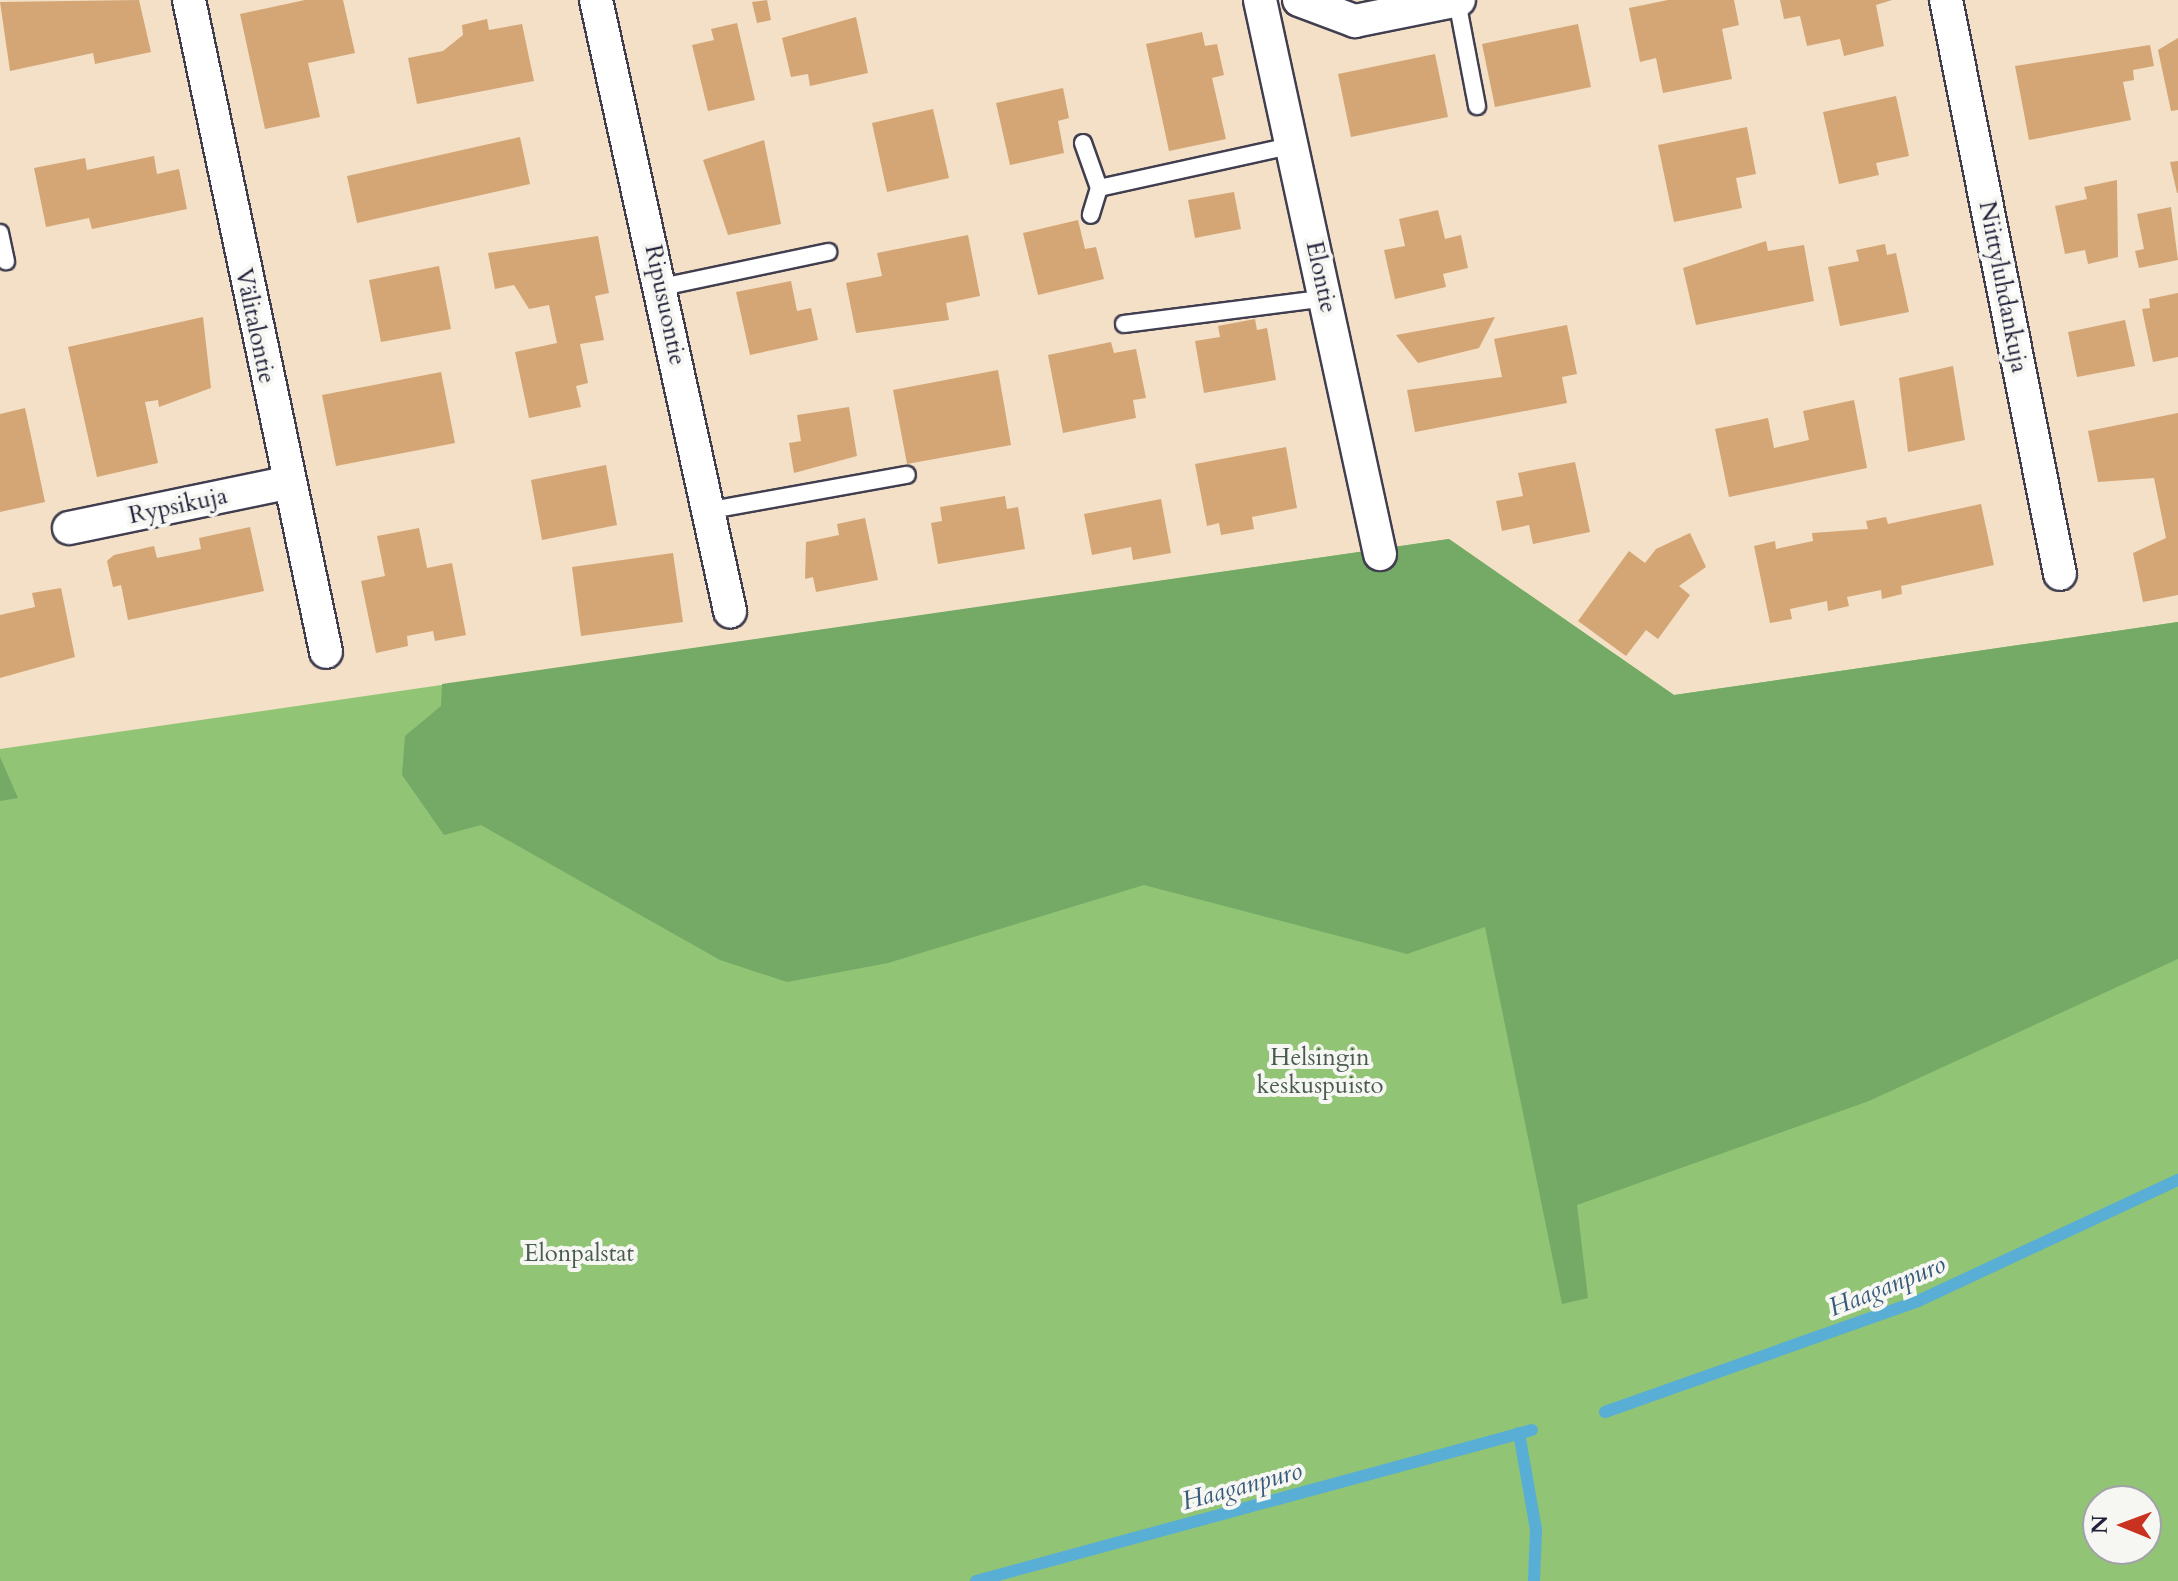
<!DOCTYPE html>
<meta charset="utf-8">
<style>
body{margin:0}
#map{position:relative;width:2178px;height:1581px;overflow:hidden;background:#f3e0c6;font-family:Cardo,serif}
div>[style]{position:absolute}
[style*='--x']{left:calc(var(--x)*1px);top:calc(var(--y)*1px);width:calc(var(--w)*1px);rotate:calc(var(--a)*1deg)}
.green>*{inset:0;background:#91c475}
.forest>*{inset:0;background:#74aa66}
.stream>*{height:12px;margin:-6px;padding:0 6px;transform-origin:6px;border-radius:6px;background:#59aed5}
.building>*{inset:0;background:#d4a675}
.roads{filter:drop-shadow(2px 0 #413e50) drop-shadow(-2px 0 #413e50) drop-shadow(0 2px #413e50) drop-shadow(0 -2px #413e50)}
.lane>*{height:16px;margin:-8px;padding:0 8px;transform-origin:8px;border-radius:8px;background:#fff}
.street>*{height:32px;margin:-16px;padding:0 16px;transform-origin:16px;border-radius:16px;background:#fff}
span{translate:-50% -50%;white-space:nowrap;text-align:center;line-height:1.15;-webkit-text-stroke:8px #f6f6f2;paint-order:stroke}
.street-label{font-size:24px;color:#22223b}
.park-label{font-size:24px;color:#495b4f}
.water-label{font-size:26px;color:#385a79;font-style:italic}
.north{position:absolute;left:2082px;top:1485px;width:80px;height:80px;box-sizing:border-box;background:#f6f6f2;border:2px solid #a1a1a9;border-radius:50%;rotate:271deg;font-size:22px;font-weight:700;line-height:32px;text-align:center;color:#22223b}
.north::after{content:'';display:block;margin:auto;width:28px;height:36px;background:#c8321e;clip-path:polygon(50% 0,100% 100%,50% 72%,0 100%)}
</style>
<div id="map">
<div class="green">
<div style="clip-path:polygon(evenodd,1449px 539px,1674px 695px,2178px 622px,2178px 1581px,0 1581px,0 749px,1449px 539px,2098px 1501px,2146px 1501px,2146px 1549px,2098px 1549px,2098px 1501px)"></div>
</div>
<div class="forest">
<div style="clip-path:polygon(1449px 539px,1674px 695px,2178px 622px,2178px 959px,1869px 1101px,1577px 1205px,1588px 1298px,1562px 1304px,1485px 927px,1407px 954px,1144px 885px,888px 963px,787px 982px,720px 960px,481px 825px,444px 835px,402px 775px,405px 736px,441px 706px,442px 684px)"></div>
<div style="clip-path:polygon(0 757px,18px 798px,0 801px)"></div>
</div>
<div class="stream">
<div style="--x:1605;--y:1412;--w:330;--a:-19.5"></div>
<div style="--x:1916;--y:1302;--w:289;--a:-25"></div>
<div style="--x:1519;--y:1433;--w:97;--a:80"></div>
<div style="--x:1536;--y:1529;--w:52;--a:92.2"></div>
<div style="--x:976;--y:1581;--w:576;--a:-15.19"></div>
</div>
<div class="building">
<div style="clip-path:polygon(139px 0,151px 52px,95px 64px,93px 53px,10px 71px,0 2px)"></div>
<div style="clip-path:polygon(305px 0,343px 0,355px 53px,308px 63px,320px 117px,265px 129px,240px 14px)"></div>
<div style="clip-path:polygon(767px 0,771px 20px,757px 23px,752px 2px)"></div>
<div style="clip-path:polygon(1668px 0,1734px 0,1739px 25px,1722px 29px,1732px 79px,1663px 93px,1656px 58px,1640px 62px,1629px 8px)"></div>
<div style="clip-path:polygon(1780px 0,1892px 0,1876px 5px,1884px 46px,1844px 56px,1840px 39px,1807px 46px,1800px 16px,1784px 19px)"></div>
<div style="clip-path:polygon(856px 17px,868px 73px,810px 86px,808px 74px,791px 77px,782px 38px)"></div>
<div style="clip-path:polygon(487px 19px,489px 30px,522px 24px,534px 81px,417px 104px,408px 58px,443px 51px,463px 35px,462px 25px)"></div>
<div style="clip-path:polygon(737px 23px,755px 100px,708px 111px,692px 45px,714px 40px,711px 29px)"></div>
<div style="clip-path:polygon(1578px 24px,1591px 87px,1495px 107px,1482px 44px)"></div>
<div style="clip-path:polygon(1202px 32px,1205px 46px,1217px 44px,1224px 75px,1212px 78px,1226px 139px,1169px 151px,1146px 44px)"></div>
<div style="clip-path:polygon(2178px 38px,2178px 110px,2171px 111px,2158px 50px)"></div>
<div style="clip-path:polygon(2150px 45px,2154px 66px,2133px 70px,2134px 80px,2123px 82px,2131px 120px,2029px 140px,2015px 66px)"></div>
<div style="clip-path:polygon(1435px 54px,1448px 117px,1351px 137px,1338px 74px)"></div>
<div style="clip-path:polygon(1063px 88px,1069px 118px,1058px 121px,1064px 153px,1010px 165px,996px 103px)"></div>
<div style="clip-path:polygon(1896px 96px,1909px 156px,1876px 163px,1879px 175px,1839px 184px,1823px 112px)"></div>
<div style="clip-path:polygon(933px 109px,949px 178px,887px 192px,872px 123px)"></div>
<div style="clip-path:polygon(1747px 127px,1756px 174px,1736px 178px,1742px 208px,1674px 222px,1658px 145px)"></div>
<div style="clip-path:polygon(520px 137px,530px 184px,357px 223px,347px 176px)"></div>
<div style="clip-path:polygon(764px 140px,781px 224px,728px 235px,703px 160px)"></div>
<div style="clip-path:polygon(154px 156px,157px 174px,179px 169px,187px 209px,92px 229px,89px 218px,46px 227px,34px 168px,85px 158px,87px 170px)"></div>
<div style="clip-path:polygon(2178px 161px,2178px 193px,2177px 193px,2170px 162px)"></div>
<div style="clip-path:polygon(2117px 180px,2118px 257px,2088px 264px,2085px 250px,2065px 254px,2055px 206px,2087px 199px,2084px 187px)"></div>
<div style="clip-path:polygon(1234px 192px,1241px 229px,1195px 238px,1188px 200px)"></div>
<div style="clip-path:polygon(2171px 207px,2178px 260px,2139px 268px,2135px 251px,2144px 249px,2137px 214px)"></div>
<div style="clip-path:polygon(1438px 210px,1445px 239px,1461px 235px,1468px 268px,1443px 274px,1446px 287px,1395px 299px,1384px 250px,1405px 246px,1399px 219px)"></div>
<div style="clip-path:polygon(1078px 220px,1085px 249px,1096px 247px,1104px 279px,1038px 295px,1023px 233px)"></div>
<div style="clip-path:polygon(968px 235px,980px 296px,946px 303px,949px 320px,856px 333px,846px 283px,882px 276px,877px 253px)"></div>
<div style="clip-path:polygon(598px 236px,609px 293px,595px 296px,604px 340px,580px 344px,588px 383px,576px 386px,581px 407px,529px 418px,515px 352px,557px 343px,549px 305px,529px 309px,514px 285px,495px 289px,488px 253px)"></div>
<div style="clip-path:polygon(1766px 241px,1768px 251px,1804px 245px,1814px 301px,1696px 325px,1683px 268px)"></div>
<div style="clip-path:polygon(1885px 244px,1887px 255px,1896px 253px,1909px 312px,1840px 326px,1828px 267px,1859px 261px,1856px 250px)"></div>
<div style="clip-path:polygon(439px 266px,451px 329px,381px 342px,369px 280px)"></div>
<div style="clip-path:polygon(791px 281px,797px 311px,811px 308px,818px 340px,750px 355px,736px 292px)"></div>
<div style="clip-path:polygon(2178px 293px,2178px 357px,2153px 362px,2142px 309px,2150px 308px,2149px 299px)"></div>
<div style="clip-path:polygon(203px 317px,211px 388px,159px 407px,158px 400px,145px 402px,158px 463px,97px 477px,68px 347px)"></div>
<div style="clip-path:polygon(1495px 317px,1479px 348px,1418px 363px,1396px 335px)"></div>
<div style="clip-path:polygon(1255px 319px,1257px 330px,1267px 328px,1276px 380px,1204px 393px,1195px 341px,1220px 337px,1218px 326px)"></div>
<div style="clip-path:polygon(2125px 320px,2135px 366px,2077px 377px,2068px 332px)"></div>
<div style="clip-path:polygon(1567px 325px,1577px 374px,1562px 377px,1567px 403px,1415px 432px,1407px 390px,1502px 377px,1494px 339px)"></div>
<div style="clip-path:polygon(1111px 342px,1114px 353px,1136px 349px,1146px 398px,1133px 400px,1136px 418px,1063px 433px,1048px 355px)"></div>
<div style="clip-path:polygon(1953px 366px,1965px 440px,1908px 452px,1899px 378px)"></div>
<div style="clip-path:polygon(998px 370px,1011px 445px,907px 464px,893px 390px)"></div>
<div style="clip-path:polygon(441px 372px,455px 443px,336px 466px,322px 395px)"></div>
<div style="clip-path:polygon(1854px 400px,1867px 468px,1729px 497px,1715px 429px,1768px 418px,1774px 448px,1809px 440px,1803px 411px)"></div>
<div style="clip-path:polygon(849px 407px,857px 456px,794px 473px,789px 443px,801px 441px,797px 415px)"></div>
<div style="clip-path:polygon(25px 408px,45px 502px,0 512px,0 414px)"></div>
<div style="clip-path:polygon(2178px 413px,2178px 595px,2143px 602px,2133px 553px,2166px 538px,2154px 478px,2098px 482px,2088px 431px)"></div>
<div style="clip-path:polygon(1286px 447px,1297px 508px,1252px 517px,1254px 529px,1221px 535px,1219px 523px,1207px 526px,1195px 464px)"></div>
<div style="clip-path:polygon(1575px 462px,1590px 532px,1533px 544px,1529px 525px,1502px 531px,1496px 501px,1523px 496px,1518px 473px)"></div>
<div style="clip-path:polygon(606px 465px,617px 525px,542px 540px,531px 480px)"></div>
<div style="clip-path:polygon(1005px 496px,1007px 509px,1018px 507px,1025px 549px,938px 564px,931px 523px,942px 521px,940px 507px)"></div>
<div style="clip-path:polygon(1161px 499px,1171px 553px,1133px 560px,1131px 547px,1092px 555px,1084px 514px)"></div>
<div style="clip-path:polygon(1981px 504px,1994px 565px,1901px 586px,1902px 594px,1882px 599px,1881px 590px,1847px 597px,1849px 606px,1828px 611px,1827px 601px,1790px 609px,1792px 619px,1770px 623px,1754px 546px,1775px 541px,1776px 549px,1813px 541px,1812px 533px,1868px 529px,1866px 521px,1886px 517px,1888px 524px)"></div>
<div style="clip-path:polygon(865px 518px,878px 580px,816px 592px,813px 577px,805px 579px,806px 542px,839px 535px,837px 524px)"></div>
<div style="clip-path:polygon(250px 527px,264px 591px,128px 620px,121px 585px,113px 587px,107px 561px,114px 555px,154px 546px,157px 558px,201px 549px,199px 538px)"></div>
<div style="clip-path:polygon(419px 528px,427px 568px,452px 563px,466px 635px,435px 641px,433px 631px,407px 636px,408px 646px,376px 653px,361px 581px,385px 576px,377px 536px)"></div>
<div style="clip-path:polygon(1690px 533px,1706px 567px,1679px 586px,1690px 595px,1658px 639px,1646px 630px,1626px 656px,1578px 621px,1629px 551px,1645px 563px,1656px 549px)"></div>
<div style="clip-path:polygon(673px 553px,683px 622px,581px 636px,572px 567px)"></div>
<div style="clip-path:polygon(61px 588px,75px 657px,0 678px,0 615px,35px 607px,32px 593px)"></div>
</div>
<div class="roads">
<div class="lane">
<div style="--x:1457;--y:1;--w:107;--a:79.2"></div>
<div style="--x:1083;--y:143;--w:48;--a:70.4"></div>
<div style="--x:1099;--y:188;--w:28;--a:107"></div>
<div style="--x:1099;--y:188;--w:200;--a:-12.4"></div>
<div style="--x:0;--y:233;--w:29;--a:78"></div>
<div style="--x:662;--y:287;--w:170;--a:-11.9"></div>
<div style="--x:1124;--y:324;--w:204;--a:-7.3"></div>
<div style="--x:706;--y:511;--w:204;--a:-10.2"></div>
</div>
<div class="street">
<div style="--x:189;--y:0;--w:666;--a:78.13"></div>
<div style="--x:596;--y:0;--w:626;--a:77.63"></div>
<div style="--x:1260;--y:0;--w:567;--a:77.78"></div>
<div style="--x:1299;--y:0;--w:60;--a:20.6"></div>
<div style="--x:1355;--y:21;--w:106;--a:-11.4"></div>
<div style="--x:1946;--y:0;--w:585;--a:78.77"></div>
<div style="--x:69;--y:528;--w:223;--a:-11.7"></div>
</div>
</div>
<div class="street-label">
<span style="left:1321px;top:277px;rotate:78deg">Elontie</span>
<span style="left:2003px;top:287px;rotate:79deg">Niittyluhdankuja</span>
<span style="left:665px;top:305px;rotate:78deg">Ripusuontie</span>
<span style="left:255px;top:326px;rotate:78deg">Välitalontie</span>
<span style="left:178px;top:506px;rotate:-12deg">Rypsikuja</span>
</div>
<div class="park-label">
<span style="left:1320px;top:1072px">Helsingin<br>keskuspuisto</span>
<span style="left:579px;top:1254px">Elonpalstat</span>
</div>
<div class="water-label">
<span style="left:1887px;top:1286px;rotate:-22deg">Haaganpuro</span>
<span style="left:1242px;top:1486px;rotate:-15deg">Haaganpuro</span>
</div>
<div class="north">N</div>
</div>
